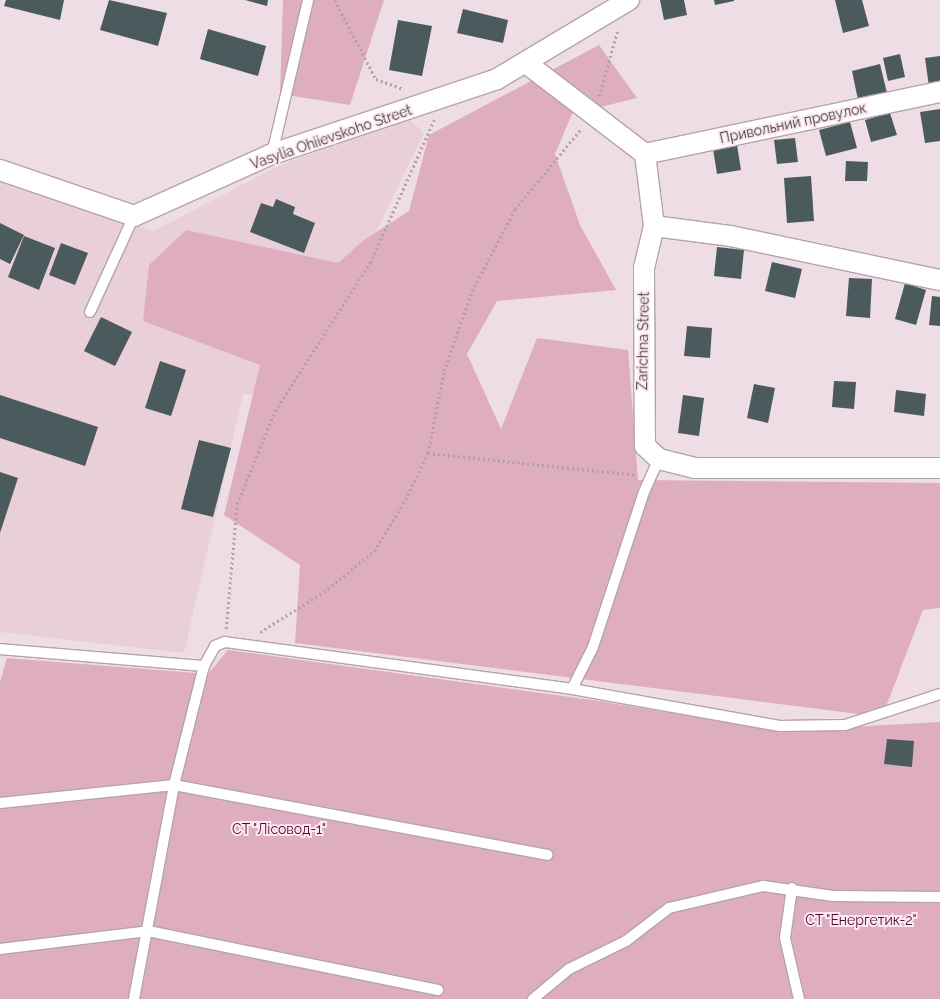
<!DOCTYPE html>
<meta charset="utf-8">
<style>
body{margin:0}
#map{position:relative;width:940px;height:999px;overflow:hidden;background:#eedde4;font-family:Raleway,sans-serif}
div>[style]{position:absolute}
[style*='--x']{left:calc(var(--x)*1px);top:calc(var(--y)*1px);width:calc(var(--w)*1px);rotate:calc(var(--a)*1deg)}
.built>*{inset:0;background:#e8cfd8}
.green>*{inset:0;background:#deadc0}
.building>*{inset:0;background:#4b5b5d}
.path>*{height:2.5px;margin-top:-1.25px;transform-origin:0;background:repeating-linear-gradient(90deg,#afa1a7 0 2px,transparent 0 5px)}
.roads{filter:drop-shadow(1px 0 #b4a4aa) drop-shadow(-1px 0 #b4a4aa) drop-shadow(0 1px #b4a4aa) drop-shadow(0 -1px #b4a4aa)}
.lane>*{height:10px;margin:-5px;padding:0 5px;transform-origin:5px;border-radius:5px;background:#fff}
.street>*{height:20px;margin:-10px;padding:0 10px;transform-origin:10px;border-radius:10px;background:#fff}
span{translate:-50% -50%;white-space:nowrap;text-align:center;line-height:1.15;-webkit-text-stroke:4px #fceaf1;paint-order:stroke}
.street-label{font-size:14px;color:#3c3538}
.park-label{font-size:14px;color:#540432}
</style>
<div id="map">
<div class="built">
<div style="clip-path:polygon(408px 118px,424px 133px,362px 261px,280px 395px,243px 394px,184px 653px,0 632px,0 181px,154px 231px,278px 166px)"></div>
</div>
<div class="green">
<div style="clip-path:polygon(283px 0,384px 0,350px 105px,280px 94px)"></div>
<div style="clip-path:polygon(599px 45px,637px 98px,572px 114px,555px 154px,580px 225px,616px 290px,497px 301px,467px 354px,501px 429px,537px 338px,628px 350px,638px 480px,940px 483px,940px 608px,923px 610px,882px 717px,295px 643px,300px 565px,224px 515px,260px 365px,143px 321px,149px 265px,186px 230px,338px 263px,364px 240px,409px 211px,429px 135px)"></div>
<div style="clip-path:polygon(228px 650px,599px 701px,779px 731px,940px 722px,940px 999px,0 999px,0 682px,7px 658px,208px 674px)"></div>
</div>
<div class="building">
<div style="clip-path:polygon(6px 0,64px 0,60px 20px,4px 6px)"></div>
<div style="clip-path:polygon(109px 0,167px 13px,158px 46px,100px 30px)"></div>
<div style="clip-path:polygon(245px 0,268px 0,267px 6px)"></div>
<div style="clip-path:polygon(660px 0,684px 0,687px 15px,664px 20px)"></div>
<div style="clip-path:polygon(714px 0,734px 0,734px 1px,715px 5px)"></div>
<div style="clip-path:polygon(835px 0,862px 0,869px 26px,843px 33px)"></div>
<div style="clip-path:polygon(463px 9px,508px 20px,503px 43px,457px 33px)"></div>
<div style="clip-path:polygon(398px 20px,432px 26px,422px 76px,389px 70px)"></div>
<div style="clip-path:polygon(208px 29px,266px 46px,258px 76px,200px 59px)"></div>
<div style="clip-path:polygon(900px 54px,905px 77px,888px 81px,883px 58px)"></div>
<div style="clip-path:polygon(940px 56px,940px 86px,929px 87px,925px 58px)"></div>
<div style="clip-path:polygon(880px 64px,887px 93px,858px 100px,852px 71px)"></div>
<div style="clip-path:polygon(940px 109px,940px 141px,925px 143px,920px 112px)"></div>
<div style="clip-path:polygon(890px 113px,897px 135px,871px 142px,865px 120px)"></div>
<div style="clip-path:polygon(850px 122px,857px 148px,826px 156px,819px 130px)"></div>
<div style="clip-path:polygon(795px 138px,798px 162px,777px 164px,774px 140px)"></div>
<div style="clip-path:polygon(737px 145px,741px 170px,717px 174px,713px 149px)"></div>
<div style="clip-path:polygon(846px 161px,868px 162px,867px 181px,845px 181px)"></div>
<div style="clip-path:polygon(811px 176px,814px 221px,787px 223px,784px 178px)"></div>
<div style="clip-path:polygon(276px 199px,295px 207px,293px 214px,315px 223px,304px 253px,250px 232px,261px 203px,273px 207px)"></div>
<div style="clip-path:polygon(0 223px,24px 235px,10px 264px,0 259px)"></div>
<div style="clip-path:polygon(24px 236px,55px 248px,39px 290px,8px 277px)"></div>
<div style="clip-path:polygon(61px 243px,88px 253px,75px 285px,49px 275px)"></div>
<div style="clip-path:polygon(717px 247px,744px 250px,741px 279px,714px 276px)"></div>
<div style="clip-path:polygon(772px 262px,802px 269px,795px 298px,765px 291px)"></div>
<div style="clip-path:polygon(849px 278px,872px 279px,870px 318px,846px 316px)"></div>
<div style="clip-path:polygon(905px 283px,926px 290px,916px 325px,895px 319px)"></div>
<div style="clip-path:polygon(932px 296px,940px 297px,940px 326px,929px 325px)"></div>
<div style="clip-path:polygon(101px 317px,132px 332px,115px 366px,84px 351px)"></div>
<div style="clip-path:polygon(687px 326px,712px 328px,710px 358px,684px 356px)"></div>
<div style="clip-path:polygon(160px 361px,186px 370px,171px 416px,145px 408px)"></div>
<div style="clip-path:polygon(834px 381px,856px 382px,854px 409px,832px 407px)"></div>
<div style="clip-path:polygon(754px 384px,775px 388px,768px 423px,747px 418px)"></div>
<div style="clip-path:polygon(896px 390px,926px 394px,924px 416px,894px 412px)"></div>
<div style="clip-path:polygon(0 395px,98px 427px,85px 466px,0 438px)"></div>
<div style="clip-path:polygon(683px 395px,704px 398px,699px 436px,678px 433px)"></div>
<div style="clip-path:polygon(199px 440px,231px 448px,213px 517px,181px 509px)"></div>
<div style="clip-path:polygon(0 472px,18px 478px,0 533px)"></div>
<div style="clip-path:polygon(887px 739px,914px 741px,912px 767px,884px 764px)"></div>
</div>
<div class="path">
<div style="--x:335;--y:0;--w:89;--a:62.6"></div>
<div style="--x:376;--y:79;--w:30;--a:20"></div>
<div style="--x:599;--y:96;--w:70;--a:-74.2"></div>
<div style="--x:428;--y:453;--w:209;--a:6"></div>
<div style="--x:226;--y:629;--w:125;--a:-85"></div>
<div style="--x:237;--y:504;--w:100;--a:-67.8"></div>
<div style="--x:275;--y:411;--w:176;--a:-57.3"></div>
<div style="--x:370;--y:263;--w:157;--a:-65.9"></div>
<div style="--x:260;--y:632;--w:75;--a:-32"></div>
<div style="--x:324;--y:592;--w:65;--a:-39.4"></div>
<div style="--x:374;--y:551;--w:55;--a:-58.3"></div>
<div style="--x:403;--y:504;--w:57;--a:-63.9"></div>
<div style="--x:428;--y:453;--w:84;--a:-79"></div>
<div style="--x:444;--y:371;--w:85;--a:-70.7"></div>
<div style="--x:472;--y:291;--w:93;--a:-62.3"></div>
<div style="--x:515;--y:209;--w:104;--a:-50.5"></div>
</div>
<div class="roads">
<div class="lane">
<div style="--x:272;--y:154;--w:158;--a:-76.8"></div>
<div style="--x:90;--y:312;--w:106;--a:-65.4"></div>
<div style="--x:0;--y:649;--w:205;--a:4.8"></div>
<div style="--x:572;--y:689;--w:47;--a:-63.4"></div>
<div style="--x:593;--y:647;--w:163;--a:-71.8"></div>
<div style="--x:644;--y:492;--w:36;--a:-66"></div>
<div style="--x:0;--y:803;--w:175;--a:-5.9"></div>
<div style="--x:174;--y:785;--w:380;--a:10.6"></div>
<div style="--x:792;--y:888;--w:50;--a:98"></div>
<div style="--x:785;--y:938;--w:63;--a:77.1"></div>
<div style="--x:0;--y:949;--w:149;--a:-6.9"></div>
<div style="--x:148;--y:931;--w:296;--a:11.5"></div>
<div style="--x:134;--y:999;--w:218;--a:-79.4"></div>
<div style="--x:174;--y:785;--w:123;--a:-75.9"></div>
<div style="--x:204;--y:666;--w:23;--a:-61"></div>
<div style="--x:215;--y:646;--w:11;--a:-22"></div>
<div style="--x:225;--y:642;--w:350;--a:7.7"></div>
<div style="--x:572;--y:689;--w:211;--a:10.1"></div>
<div style="--x:780;--y:726;--w:65;--a:-0.9"></div>
<div style="--x:845;--y:725;--w:100;--a:-18.1"></div>
<div style="--x:533;--y:999;--w:47;--a:-39.8"></div>
<div style="--x:569;--y:969;--w:64;--a:-26.2"></div>
<div style="--x:626;--y:941;--w:54;--a:-37.5"></div>
<div style="--x:669;--y:908;--w:97;--a:-13.2"></div>
<div style="--x:763;--y:886;--w:71;--a:8.1"></div>
<div style="--x:833;--y:896;--w:107;--a:0.5"></div>
</div>
<div class="street">
<div style="--x:526;--y:63;--w:150;--a:37.4"></div>
<div style="--x:645;--y:154;--w:73;--a:82.9"></div>
<div style="--x:654;--y:226;--w:43;--a:103.4"></div>
<div style="--x:644;--y:268;--w:178;--a:89.7"></div>
<div style="--x:645;--y:446;--w:19;--a:43"></div>
<div style="--x:659;--y:459;--w:36;--a:14"></div>
<div style="--x:694;--y:468;--w:246;--a:0"></div>
<div style="--x:645;--y:154;--w:301;--a:-11.9"></div>
<div style="--x:0;--y:170;--w:142;--a:18.9"></div>
<div style="--x:134;--y:216;--w:151;--a:-24.2"></div>
<div style="--x:272;--y:154;--w:237;--a:-18.4"></div>
<div style="--x:497;--y:79;--w:154;--a:-30.9"></div>
<div style="--x:654;--y:226;--w:78;--a:7.4"></div>
<div style="--x:731;--y:236;--w:214;--a:11.9"></div>
</div>
</div>
<div class="street-label">
<span style="left:793px;top:123px;rotate:-12deg">Привольний провулок</span>
<span style="left:331px;top:137px;rotate:-19deg">Vasylia Ohiievskoho Street</span>
<span style="left:643px;top:341px;rotate:-89deg">Zarichna Street</span>
</div>
<div class="park-label">
<span style="left:279px;top:829px">СТ "Лісовод-1"</span>
<span style="left:861px;top:920px">СТ "Енергетик-2"</span>
</div>
</div>
